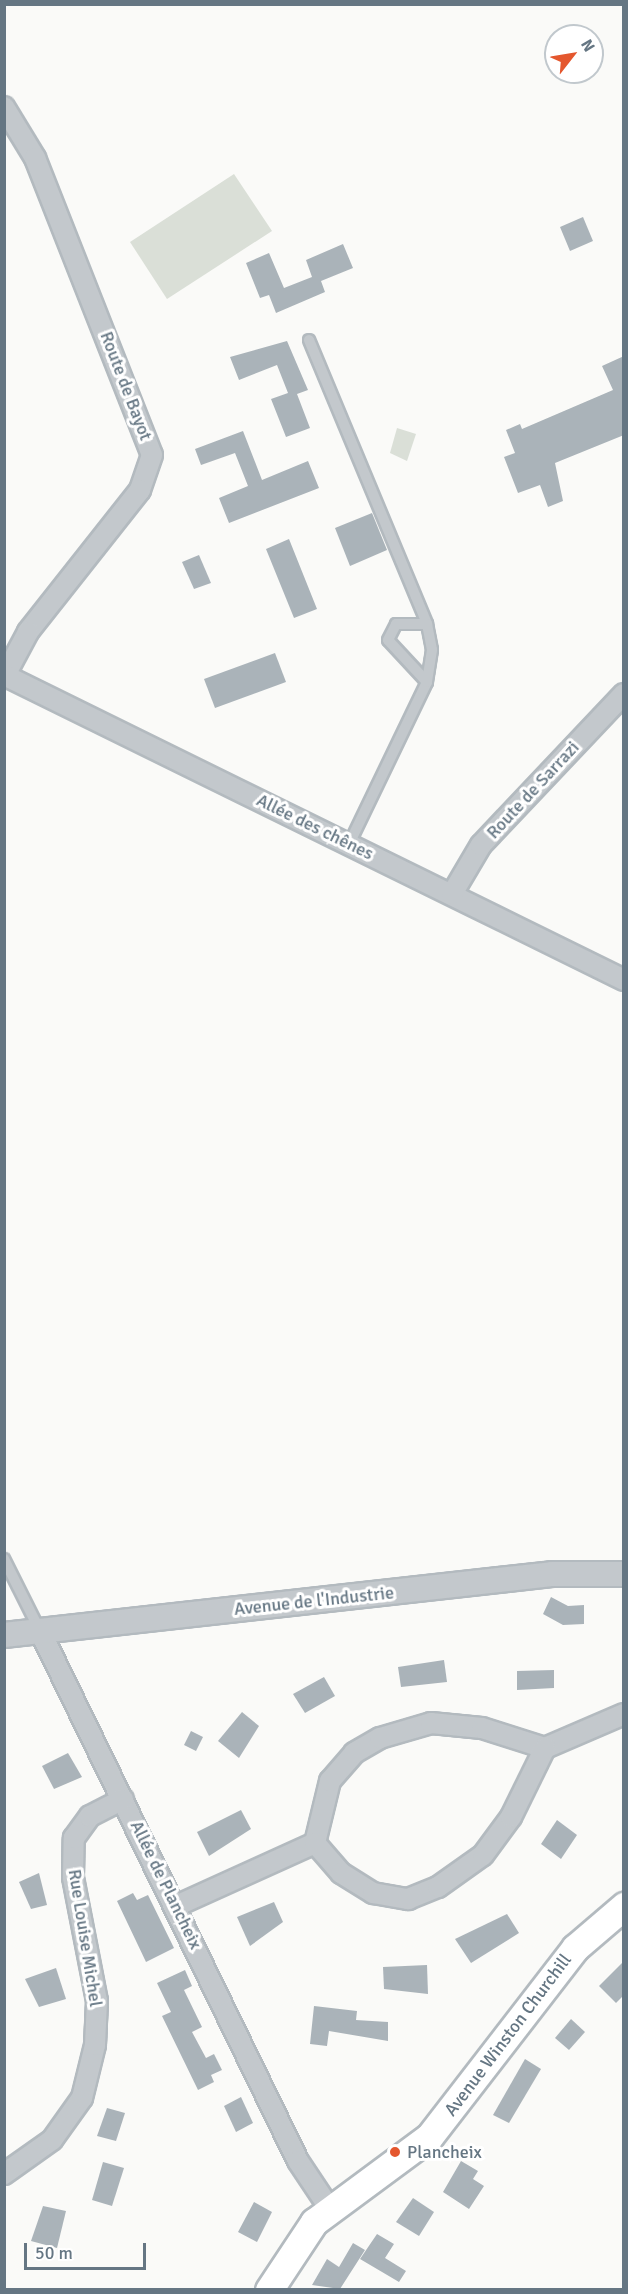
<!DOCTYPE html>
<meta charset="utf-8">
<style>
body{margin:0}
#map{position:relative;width:628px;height:2294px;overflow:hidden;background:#fafaf8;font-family:Signika,sans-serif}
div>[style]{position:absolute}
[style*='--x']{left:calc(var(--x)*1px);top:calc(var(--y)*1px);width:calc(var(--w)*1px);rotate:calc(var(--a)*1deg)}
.green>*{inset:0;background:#dadfd7}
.building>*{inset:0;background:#aab3b9}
.roads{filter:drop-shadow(2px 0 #b3babf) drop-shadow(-2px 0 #b3babf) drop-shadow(0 2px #b3babf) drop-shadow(0 -2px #b3babf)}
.service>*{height:10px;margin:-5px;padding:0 5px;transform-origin:5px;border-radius:5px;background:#c3c8cc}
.minor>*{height:20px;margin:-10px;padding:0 10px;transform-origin:10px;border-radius:10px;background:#c3c8cc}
.tertiary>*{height:24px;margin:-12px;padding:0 12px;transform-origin:12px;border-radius:12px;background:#c3c8cc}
.secondary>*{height:27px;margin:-13.5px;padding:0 13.5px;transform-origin:13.5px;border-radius:13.5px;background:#fff}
.dots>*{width:16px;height:16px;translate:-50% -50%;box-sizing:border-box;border:3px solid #fff;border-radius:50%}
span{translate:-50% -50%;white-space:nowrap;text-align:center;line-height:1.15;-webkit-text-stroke:6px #fff;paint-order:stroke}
.street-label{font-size:18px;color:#657683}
.poi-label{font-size:18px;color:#657683}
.left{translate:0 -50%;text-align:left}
.frame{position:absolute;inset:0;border:6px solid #657683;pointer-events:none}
.north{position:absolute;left:544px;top:24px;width:60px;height:60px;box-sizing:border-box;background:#fff;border:2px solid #c1c8cd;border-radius:50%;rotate:59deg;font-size:16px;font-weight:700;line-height:24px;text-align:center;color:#657683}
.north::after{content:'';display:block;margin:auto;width:21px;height:27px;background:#e4572e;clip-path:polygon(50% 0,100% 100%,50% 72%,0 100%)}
.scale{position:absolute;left:24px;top:2243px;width:122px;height:27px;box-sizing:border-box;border:3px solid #657683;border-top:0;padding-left:8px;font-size:18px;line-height:21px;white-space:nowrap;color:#657683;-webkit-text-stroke:4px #fff;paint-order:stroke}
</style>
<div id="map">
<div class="green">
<div style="clip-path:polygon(234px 174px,272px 231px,167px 299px,130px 242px)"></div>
<div style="clip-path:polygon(397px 428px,416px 434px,407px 461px,390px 453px)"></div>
</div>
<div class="building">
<div style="clip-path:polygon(583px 217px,593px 241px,570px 251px,560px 227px)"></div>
<div style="clip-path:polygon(343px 244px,353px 268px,321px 281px,325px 292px,276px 313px,269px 295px,260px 298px,246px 263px,269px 253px,284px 288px,312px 277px,306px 260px)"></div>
<div style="clip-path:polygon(287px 341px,308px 390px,297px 394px,310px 428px,286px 437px,271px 399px,288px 393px,277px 365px,239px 380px,230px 357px)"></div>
<div style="clip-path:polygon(624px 356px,624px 435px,555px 463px,563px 501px,548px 507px,540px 485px,518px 493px,504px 457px,515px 453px,506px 430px,520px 424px,522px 429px,613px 390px,602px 366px)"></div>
<div style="clip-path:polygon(243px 431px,262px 480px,308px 461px,319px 488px,229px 523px,219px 498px,248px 486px,235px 453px,201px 465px,195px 449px)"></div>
<div style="clip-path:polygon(372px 513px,387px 550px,350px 566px,335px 528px)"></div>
<div style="clip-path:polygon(289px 539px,317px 609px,294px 618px,266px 549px)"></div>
<div style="clip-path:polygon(199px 555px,211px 583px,194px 589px,182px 562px)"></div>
<div style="clip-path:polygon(275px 653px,286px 682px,215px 708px,204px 679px)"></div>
<div style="clip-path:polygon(551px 1597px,568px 1606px,584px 1605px,584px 1624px,563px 1625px,543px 1614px)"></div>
<div style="clip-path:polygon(444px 1660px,447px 1682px,401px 1687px,398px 1667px)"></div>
<div style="clip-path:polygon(554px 1670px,554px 1688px,517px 1690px,517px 1671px)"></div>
<div style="clip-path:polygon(324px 1677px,335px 1696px,305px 1713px,293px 1694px)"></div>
<div style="clip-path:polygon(242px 1712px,259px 1726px,239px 1758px,218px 1741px)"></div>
<div style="clip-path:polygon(191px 1731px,203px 1737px,196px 1751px,184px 1745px)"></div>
<div style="clip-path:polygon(68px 1753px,82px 1777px,54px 1789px,42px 1766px)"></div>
<div style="clip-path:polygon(241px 1810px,251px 1829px,209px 1856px,197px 1832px)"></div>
<div style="clip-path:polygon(557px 1820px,577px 1835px,561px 1859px,541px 1844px)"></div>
<div style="clip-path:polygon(39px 1873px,47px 1905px,31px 1909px,19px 1882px)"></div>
<div style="clip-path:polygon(133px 1893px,137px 1900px,148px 1895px,174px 1948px,146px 1962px,117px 1901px)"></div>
<div style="clip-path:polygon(274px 1902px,283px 1922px,250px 1946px,237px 1917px)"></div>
<div style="clip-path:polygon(507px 1914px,519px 1933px,471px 1963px,455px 1939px)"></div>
<div style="clip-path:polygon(624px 1961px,624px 1995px,616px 2003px,599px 1986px)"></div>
<div style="clip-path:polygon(427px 1965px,428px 1994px,384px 1989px,383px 1967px)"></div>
<div style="clip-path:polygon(56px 1968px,66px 1999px,39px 2007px,25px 1979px)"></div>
<div style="clip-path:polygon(185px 1970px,192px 1986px,184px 1990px,202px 2027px,192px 2032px,206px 2058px,214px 2054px,222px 2070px,211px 2075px,214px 2082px,198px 2090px,162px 2016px,171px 2012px,157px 1983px)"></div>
<div style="clip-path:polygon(314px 2006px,357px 2011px,356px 2020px,388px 2022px,388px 2041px,329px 2031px,327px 2046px,310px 2044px)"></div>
<div style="clip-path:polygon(571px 2019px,585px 2032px,569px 2050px,555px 2038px)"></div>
<div style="clip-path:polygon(525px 2059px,541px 2069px,509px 2123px,493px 2115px)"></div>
<div style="clip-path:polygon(241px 2097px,253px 2123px,236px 2132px,224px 2106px)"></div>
<div style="clip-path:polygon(107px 2108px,125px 2113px,116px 2141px,97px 2136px)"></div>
<div style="clip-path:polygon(461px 2161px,478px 2171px,473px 2179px,484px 2186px,469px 2209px,443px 2192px)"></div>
<div style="clip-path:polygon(103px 2162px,124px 2168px,112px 2206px,92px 2200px)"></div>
<div style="clip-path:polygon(413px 2198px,434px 2212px,419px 2236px,396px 2222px)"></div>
<div style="clip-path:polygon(254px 2202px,272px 2212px,257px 2242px,238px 2232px)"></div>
<div style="clip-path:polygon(43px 2206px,66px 2211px,57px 2248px,31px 2241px)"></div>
<div style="clip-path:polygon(377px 2234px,394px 2244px,385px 2258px,406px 2271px,399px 2282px,360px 2259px)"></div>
<div style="clip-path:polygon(353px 2243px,365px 2250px,340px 2289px,312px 2285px,327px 2259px,339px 2267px)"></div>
</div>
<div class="roads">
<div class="service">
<div style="--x:309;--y:340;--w:308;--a:67.4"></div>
<div style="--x:427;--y:624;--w:26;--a:79"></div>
<div style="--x:432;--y:650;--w:32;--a:99"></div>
<div style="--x:427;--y:682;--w:180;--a:115.7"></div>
<div style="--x:427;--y:682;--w:57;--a:-132.9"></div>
<div style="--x:388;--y:640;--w:18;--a:-63"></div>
<div style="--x:396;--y:624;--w:31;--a:0"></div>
<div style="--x:4;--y:1559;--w:80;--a:63.4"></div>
</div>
<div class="minor">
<div style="--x:4;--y:107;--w:60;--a:58.7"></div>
<div style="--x:35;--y:158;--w:319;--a:68.5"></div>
<div style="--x:152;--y:455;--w:37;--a:109"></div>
<div style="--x:140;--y:490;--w:181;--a:128.3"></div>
<div style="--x:28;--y:632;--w:49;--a:118.1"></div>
<div style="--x:4;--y:675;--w:691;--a:26.19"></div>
<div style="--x:452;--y:894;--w:57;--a:-59.4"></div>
<div style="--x:481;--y:845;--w:208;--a:-46.6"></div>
<div style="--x:40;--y:1631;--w:589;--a:64.04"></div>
<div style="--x:298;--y:2161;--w:58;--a:56.3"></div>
<div style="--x:315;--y:1843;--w:64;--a:-76.4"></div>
<div style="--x:330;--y:1781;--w:37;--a:-49"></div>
<div style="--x:354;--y:1753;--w:30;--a:-30"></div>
<div style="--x:380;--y:1738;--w:53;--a:-16.4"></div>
<div style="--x:431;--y:1723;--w:51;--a:5.6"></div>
<div style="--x:482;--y:1728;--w:66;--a:17.6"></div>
<div style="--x:545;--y:1748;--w:86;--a:-23.3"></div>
<div style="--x:176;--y:1906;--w:153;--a:-24.4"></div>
<div style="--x:315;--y:1843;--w:40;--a:49"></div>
<div style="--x:341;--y:1873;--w:38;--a:32"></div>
<div style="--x:373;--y:1893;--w:36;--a:10"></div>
<div style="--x:408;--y:1899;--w:32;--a:-22"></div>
<div style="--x:438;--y:1887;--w:55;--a:-35.4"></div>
<div style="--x:483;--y:1855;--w:47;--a:-53.6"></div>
<div style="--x:511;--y:1817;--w:77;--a:-63.8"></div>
<div style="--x:4;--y:2174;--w:59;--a:-35.3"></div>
<div style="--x:52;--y:2140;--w:52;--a:-54.5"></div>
<div style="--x:82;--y:2098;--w:55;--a:-76.2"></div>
<div style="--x:95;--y:2045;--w:44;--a:-87.4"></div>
<div style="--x:97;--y:2001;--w:126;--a:-101"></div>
<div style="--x:73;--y:1877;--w:39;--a:-89"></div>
<div style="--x:74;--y:1838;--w:27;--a:-54"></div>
<div style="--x:90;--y:1816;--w:37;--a:-27"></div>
</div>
<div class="tertiary">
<div style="--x:4;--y:1635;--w:551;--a:-6.35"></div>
<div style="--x:552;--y:1574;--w:72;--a:0"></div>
</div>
<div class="secondary">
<div style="--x:269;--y:2290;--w:82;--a:-56.5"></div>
<div style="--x:314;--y:2222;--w:143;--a:-36.5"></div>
<div style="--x:429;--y:2137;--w:239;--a:-52.3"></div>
<div style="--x:575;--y:1948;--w:65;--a:-40.6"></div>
</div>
</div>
<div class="dots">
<div style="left:395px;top:2152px;background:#e4572e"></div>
</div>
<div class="street-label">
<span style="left:126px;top:386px;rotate:69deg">Route de Bayot</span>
<span style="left:533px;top:790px;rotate:-47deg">Route de Sarrazi</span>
<span style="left:315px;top:827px;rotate:26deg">Allée des chênes</span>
<span style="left:314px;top:1601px;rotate:-6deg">Avenue de l'Industrie</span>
<span style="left:166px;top:1885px;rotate:64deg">Allée de Plancheix</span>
<span style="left:85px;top:1938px;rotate:81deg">Rue Louise Michel</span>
<span style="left:508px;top:2035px;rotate:-53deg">Avenue Winston Churchill</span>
</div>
<div class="poi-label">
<span class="left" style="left:407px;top:2152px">Plancheix</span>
</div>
<div class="frame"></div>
<div class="north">N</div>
<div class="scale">50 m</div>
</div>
